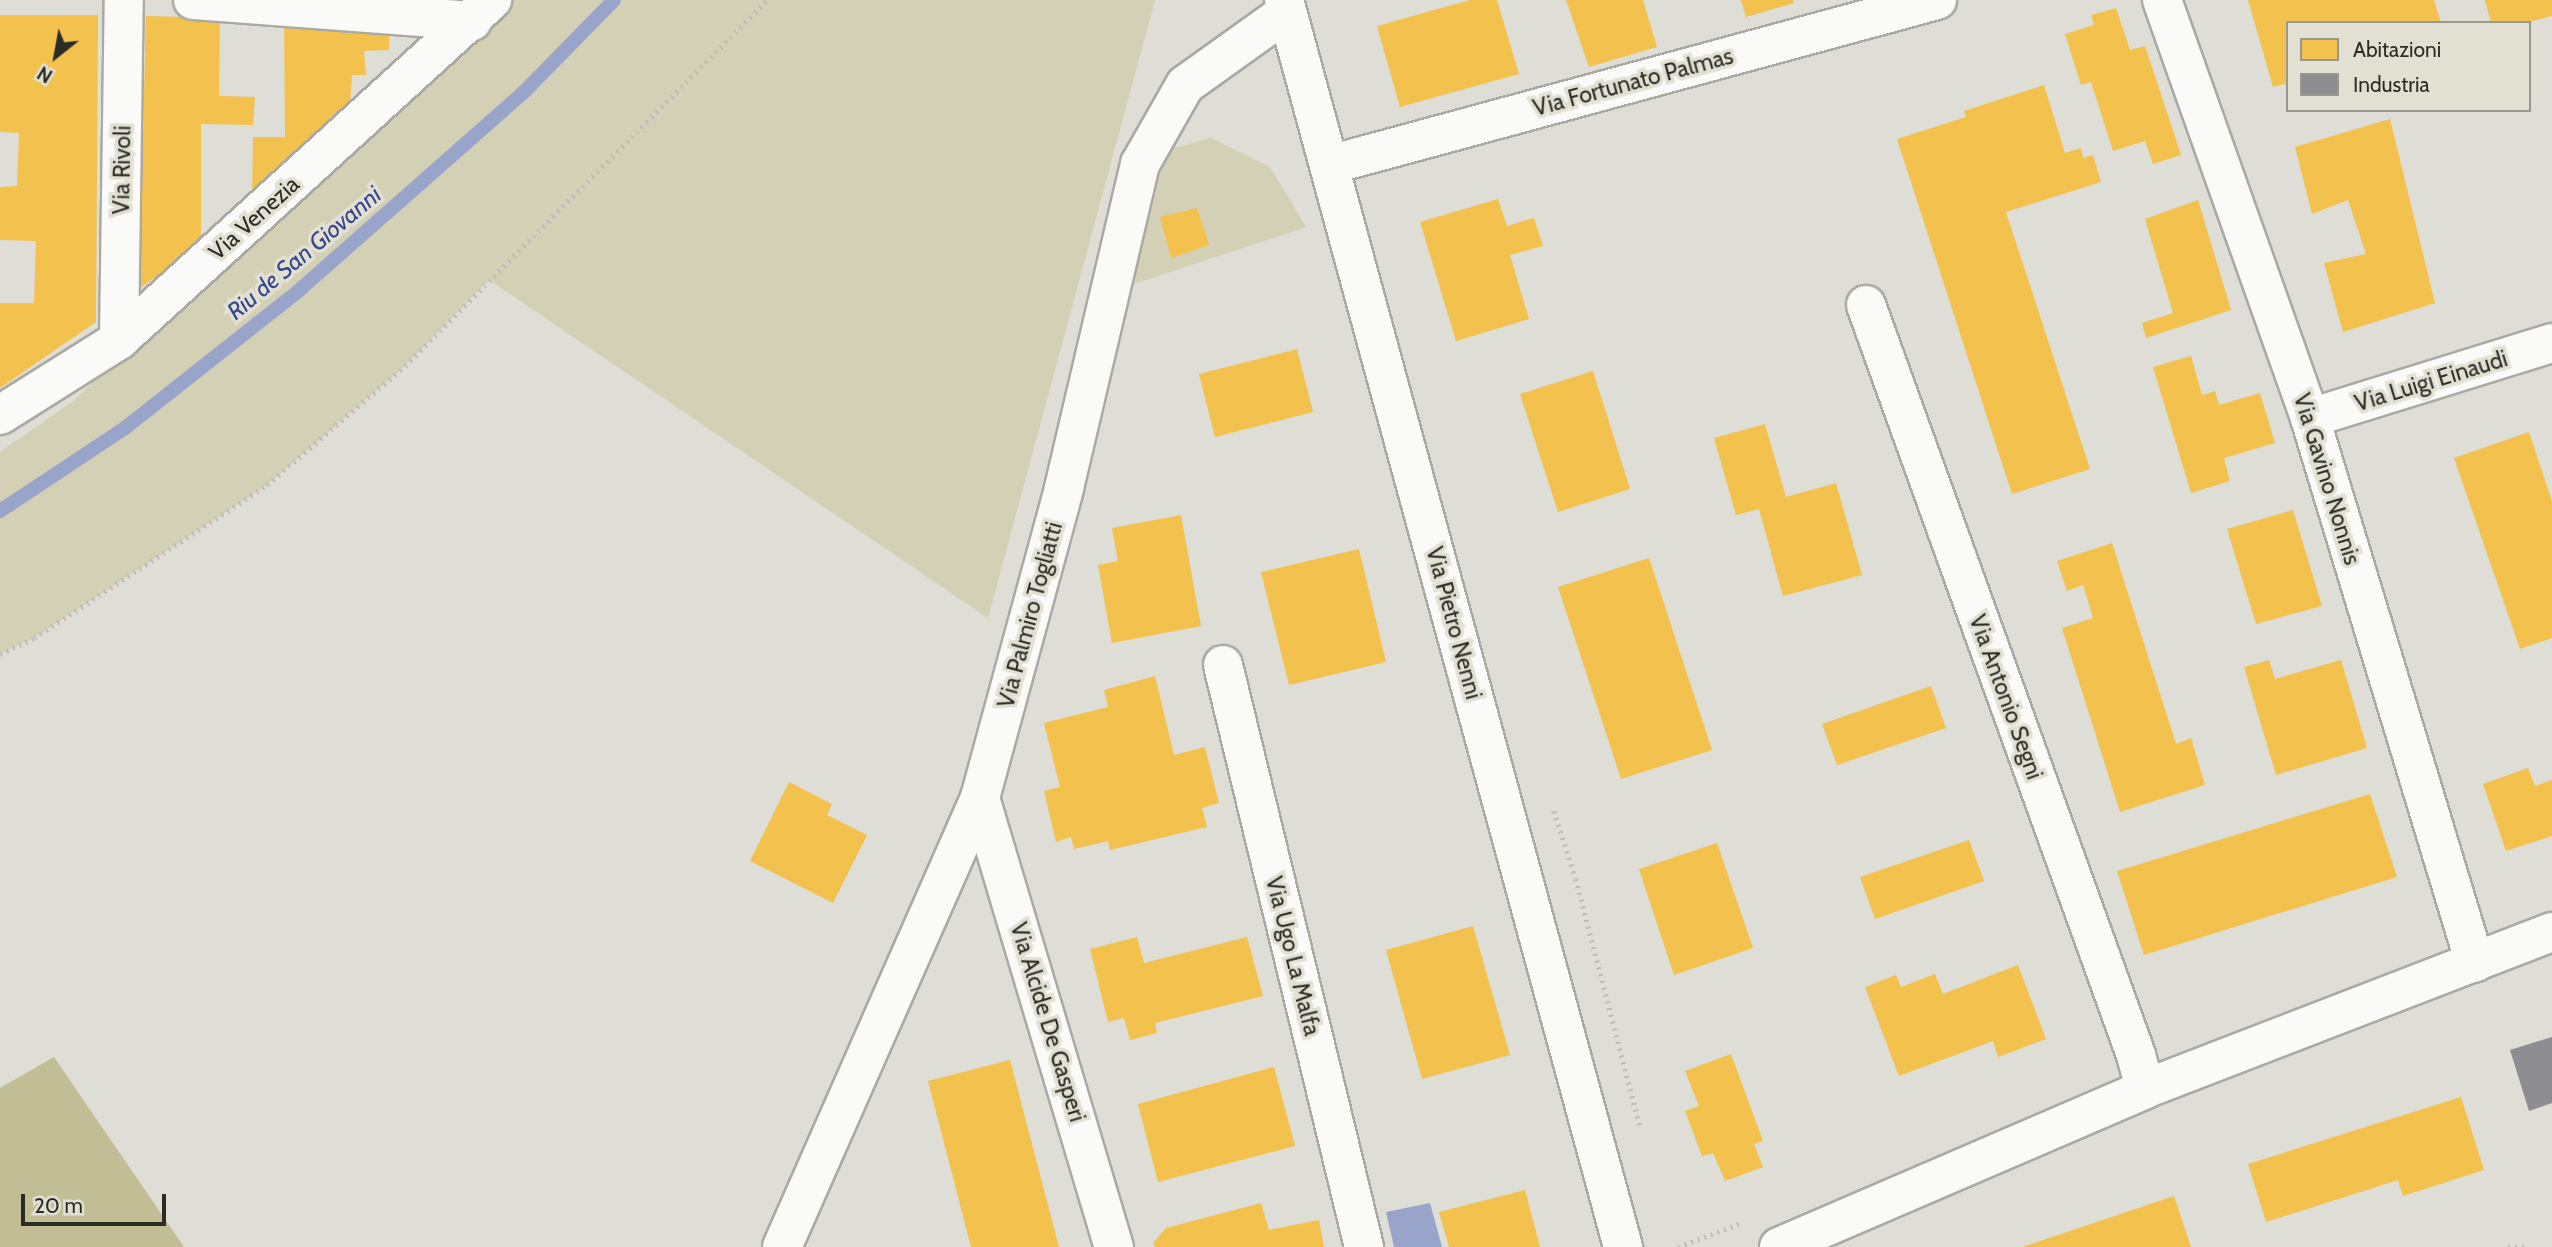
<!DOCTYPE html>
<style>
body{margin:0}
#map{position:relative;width:2552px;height:1247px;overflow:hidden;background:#deddd6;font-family:Cabin,sans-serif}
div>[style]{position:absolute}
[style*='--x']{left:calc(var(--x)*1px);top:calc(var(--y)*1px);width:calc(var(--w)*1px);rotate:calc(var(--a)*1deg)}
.green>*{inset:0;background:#d3d0b5}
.forest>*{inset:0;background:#c1be96}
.water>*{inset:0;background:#99a4cb}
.homes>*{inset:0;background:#f2c14e}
.industry>*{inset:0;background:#8d8d92}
.stream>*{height:14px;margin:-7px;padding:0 7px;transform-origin:7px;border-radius:7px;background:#99a4cb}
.path>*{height:4.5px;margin-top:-2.25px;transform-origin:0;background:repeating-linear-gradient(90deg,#bdbcba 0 2px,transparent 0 7px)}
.roads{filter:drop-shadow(2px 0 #aaa9a4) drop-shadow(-2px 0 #aaa9a4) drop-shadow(0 2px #aaa9a4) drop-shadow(0 -2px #aaa9a4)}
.minor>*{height:38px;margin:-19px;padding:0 19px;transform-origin:19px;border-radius:19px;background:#fafaf9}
.tertiary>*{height:38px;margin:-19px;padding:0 19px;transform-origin:19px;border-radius:19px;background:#fafaf9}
span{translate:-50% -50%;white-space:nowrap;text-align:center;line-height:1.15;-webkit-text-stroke:7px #e1e0d3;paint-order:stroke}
.street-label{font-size:23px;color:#2c2c27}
.water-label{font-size:24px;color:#36458c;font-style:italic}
.legend{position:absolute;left:2286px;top:21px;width:245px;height:91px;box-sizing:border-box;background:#e1e0d3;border:2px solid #99988e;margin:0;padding:9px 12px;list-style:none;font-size:21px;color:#2c2c27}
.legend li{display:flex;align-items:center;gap:14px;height:35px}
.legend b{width:35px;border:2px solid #99988e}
.north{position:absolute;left:21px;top:21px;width:70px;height:70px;-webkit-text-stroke:5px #e1e0d3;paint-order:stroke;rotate:211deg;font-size:19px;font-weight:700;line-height:28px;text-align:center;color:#2c2c27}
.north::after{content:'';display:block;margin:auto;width:24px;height:32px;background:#2c2c27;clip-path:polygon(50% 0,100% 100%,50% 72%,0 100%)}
.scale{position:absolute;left:21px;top:1194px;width:145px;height:32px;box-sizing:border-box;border:4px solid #2c2c27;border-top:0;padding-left:9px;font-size:21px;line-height:24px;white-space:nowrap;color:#2c2c27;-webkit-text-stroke:5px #e1e0d3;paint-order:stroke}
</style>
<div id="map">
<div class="green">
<div style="clip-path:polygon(500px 0,1155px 0,988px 618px,489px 280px,405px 366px,267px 485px,34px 638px,0 654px,0 452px,72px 402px)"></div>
<div style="clip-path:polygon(1211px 138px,1270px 167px,1306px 227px,1134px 284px,1151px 181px,1170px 149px)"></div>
</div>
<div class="forest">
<div style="clip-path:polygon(54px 1057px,184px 1247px,0 1247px,0 1088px)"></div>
</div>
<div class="water">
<div style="clip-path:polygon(1430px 1203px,1442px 1247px,1394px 1247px,1386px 1212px)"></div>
</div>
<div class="homes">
<div style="clip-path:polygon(1470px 0,1497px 0,1519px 74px,1400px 107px,1377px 26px)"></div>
<div style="clip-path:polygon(1566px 0,1643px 0,1657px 47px,1589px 67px)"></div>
<div style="clip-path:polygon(1741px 0,1793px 0,1794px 3px,1746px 17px)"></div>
<div style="clip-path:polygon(2248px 0,2434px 0,2441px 23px,2288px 23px,2288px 83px,2273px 87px)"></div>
<div style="clip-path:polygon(2485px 0,2552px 0,2552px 16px,2525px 23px,2491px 23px)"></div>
<div style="clip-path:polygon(2116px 8px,2130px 50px,2145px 46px,2181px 155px,2153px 164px,2145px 141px,2113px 151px,2091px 82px,2081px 85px,2065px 34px,2094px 25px,2091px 15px)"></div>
<div style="clip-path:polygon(0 15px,98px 15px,96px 322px,0 388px,0 303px,34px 303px,36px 241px,0 240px,0 187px,17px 186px,19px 133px,0 132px)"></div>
<div style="clip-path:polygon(146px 16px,220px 18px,219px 96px,255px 97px,253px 125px,201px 124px,201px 244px,139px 289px)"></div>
<div style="clip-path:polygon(284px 19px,390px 22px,389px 50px,364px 51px,366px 75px,352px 75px,350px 106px,252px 197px,253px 137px,285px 137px)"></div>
<div style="clip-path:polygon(2044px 85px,2065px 153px,2081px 148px,2083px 158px,2093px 155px,2101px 182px,2006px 212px,2090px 469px,2012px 494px,1897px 139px,1966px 117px,1964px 111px)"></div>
<div style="clip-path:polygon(2390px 119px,2435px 303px,2343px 332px,2324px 263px,2366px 254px,2348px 200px,2312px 214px,2295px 147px)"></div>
<div style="clip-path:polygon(1498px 199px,1507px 226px,1534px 218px,1543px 246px,1510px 255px,1529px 319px,1456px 341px,1420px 222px)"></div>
<div style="clip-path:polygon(2198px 200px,2231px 310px,2146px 338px,2142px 323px,2173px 313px,2145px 219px)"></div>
<div style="clip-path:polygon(1197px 208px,1209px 245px,1171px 258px,1160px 217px)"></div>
<div style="clip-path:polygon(1297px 349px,1313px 412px,1215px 437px,1199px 374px)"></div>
<div style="clip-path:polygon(2191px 356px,2202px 395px,2215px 391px,2219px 405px,2260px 393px,2275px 443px,2224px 458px,2230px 481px,2191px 493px,2153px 367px)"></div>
<div style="clip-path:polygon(1593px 371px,1630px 489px,1558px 512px,1520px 394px)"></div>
<div style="clip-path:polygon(1765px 424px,1786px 497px,1836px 483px,1862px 575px,1783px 596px,1759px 509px,1736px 515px,1714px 438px)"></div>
<div style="clip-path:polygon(2529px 432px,2552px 501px,2552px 638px,2520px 649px,2454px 458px)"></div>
<div style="clip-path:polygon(2293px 510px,2322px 606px,2256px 624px,2227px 529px)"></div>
<div style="clip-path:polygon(1181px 515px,1201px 626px,1112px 643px,1098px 565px,1118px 561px,1112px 528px)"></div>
<div style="clip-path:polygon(2112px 543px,2176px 744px,2191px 738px,2205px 785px,2120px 812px,2062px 628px,2093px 618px,2083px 585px,2067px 591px,2057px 561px)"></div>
<div style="clip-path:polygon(1359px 549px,1386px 662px,1289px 685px,1261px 572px)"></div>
<div style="clip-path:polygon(1649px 558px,1712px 750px,1621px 779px,1558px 587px)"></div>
<div style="clip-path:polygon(2269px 660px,2275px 679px,2341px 660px,2367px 748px,2276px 775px,2244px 667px)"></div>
<div style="clip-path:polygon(1155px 676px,1174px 755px,1205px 747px,1219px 803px,1202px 808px,1207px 827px,1110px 850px,1108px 841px,1074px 849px,1071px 837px,1056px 842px,1044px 791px,1060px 787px,1044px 723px,1108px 707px,1104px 690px)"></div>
<div style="clip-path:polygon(1931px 686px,1946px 728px,1837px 765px,1822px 724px)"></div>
<div style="clip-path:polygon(2528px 768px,2535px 786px,2552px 780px,2552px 836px,2506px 851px,2483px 784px)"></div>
<div style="clip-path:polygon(789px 782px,832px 804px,827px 815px,867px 835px,833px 903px,750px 861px)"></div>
<div style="clip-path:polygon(2370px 794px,2397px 877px,2144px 955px,2117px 871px)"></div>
<div style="clip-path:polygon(1969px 840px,1984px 881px,1875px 919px,1860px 877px)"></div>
<div style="clip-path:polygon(1717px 843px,1753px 948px,1674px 975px,1639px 869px)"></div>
<div style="clip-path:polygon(1473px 926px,1510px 1055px,1422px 1079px,1386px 950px)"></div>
<div style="clip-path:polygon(1137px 937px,1144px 963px,1247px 937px,1263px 996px,1155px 1023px,1157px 1033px,1130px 1040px,1124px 1018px,1108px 1022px,1090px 949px)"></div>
<div style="clip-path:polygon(2018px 965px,2046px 1039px,1998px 1057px,1993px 1041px,1899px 1076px,1865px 987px,1896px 975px,1901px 987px,1935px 974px,1943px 994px)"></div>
<div style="clip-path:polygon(1731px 1054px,1763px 1141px,1754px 1144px,1763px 1167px,1725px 1181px,1713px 1153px,1702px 1156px,1685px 1111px,1699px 1106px,1685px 1071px)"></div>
<div style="clip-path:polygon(1010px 1060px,1059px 1247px,971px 1247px,928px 1081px)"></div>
<div style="clip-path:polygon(1274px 1067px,1295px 1146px,1158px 1182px,1138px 1104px)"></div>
<div style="clip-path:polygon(2461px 1097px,2484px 1170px,2403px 1196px,2398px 1180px,2266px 1222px,2248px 1164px)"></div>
<div style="clip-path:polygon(1525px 1190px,1540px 1247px,1449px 1247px,1439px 1212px)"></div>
<div style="clip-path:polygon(2174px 1196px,2191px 1247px,2022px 1247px)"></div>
<div style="clip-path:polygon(1261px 1203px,1269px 1230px,1319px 1220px,1324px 1247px,1155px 1247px,1153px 1243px,1166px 1228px)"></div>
</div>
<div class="industry">
<div style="clip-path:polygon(2552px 1037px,2552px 1103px,2529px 1111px,2510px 1050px)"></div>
</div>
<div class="stream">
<div style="--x:0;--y:511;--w:150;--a:-33.6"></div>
<div style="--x:125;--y:428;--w:218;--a:-38.3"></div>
<div style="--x:296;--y:293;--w:303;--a:-41.4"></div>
<div style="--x:523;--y:93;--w:130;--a:-45.6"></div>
</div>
<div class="path">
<div style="--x:0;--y:654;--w:38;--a:-25"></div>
<div style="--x:34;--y:638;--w:279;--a:-33.3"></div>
<div style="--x:267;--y:485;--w:182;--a:-40.8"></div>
<div style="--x:405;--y:366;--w:515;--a:-45.31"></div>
<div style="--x:1554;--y:811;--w:71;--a:72.1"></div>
<div style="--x:1576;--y:879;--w:259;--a:75.5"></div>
<div style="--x:1678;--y:1247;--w:65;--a:-20.7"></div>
<div style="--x:2508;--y:1247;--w:20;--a:0"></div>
</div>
<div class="roads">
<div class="minor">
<div style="--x:193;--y:0;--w:280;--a:4.3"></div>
<div style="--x:2162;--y:0;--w:443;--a:70.5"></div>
<div style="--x:2310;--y:418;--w:569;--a:73.16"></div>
<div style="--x:1329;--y:165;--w:630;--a:-15.18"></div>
<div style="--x:1866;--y:305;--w:797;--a:70.2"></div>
<div style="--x:2136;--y:1055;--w:35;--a:75"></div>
<div style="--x:119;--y:340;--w:340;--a:-89.2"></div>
<div style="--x:0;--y:415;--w:141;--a:-32.2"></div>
<div style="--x:119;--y:340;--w:505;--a:-42.35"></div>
<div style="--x:2310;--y:418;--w:253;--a:-17.2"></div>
<div style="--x:1223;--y:665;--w:599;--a:76.38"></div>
<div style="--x:980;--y:798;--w:469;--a:73.4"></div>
<div style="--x:782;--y:1247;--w:491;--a:-66.2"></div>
<div style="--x:980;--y:798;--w:321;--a:-74.8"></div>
<div style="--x:1064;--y:488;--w:333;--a:-76.8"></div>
<div style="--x:1140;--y:164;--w:91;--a:-60.3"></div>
<div style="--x:1185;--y:85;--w:125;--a:-35.6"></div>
<div style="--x:1779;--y:1247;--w:399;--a:-23.3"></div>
<div style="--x:2145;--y:1089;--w:436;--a:-21.1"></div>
</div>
<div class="tertiary">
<div style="--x:1284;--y:0;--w:1292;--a:74.79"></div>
</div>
</div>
<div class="street-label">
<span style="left:1633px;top:82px;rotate:-15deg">Via Fortunato Palmas</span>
<span style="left:122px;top:170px;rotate:-89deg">Via Rivoli</span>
<span style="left:254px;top:218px;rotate:-42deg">Via Venezia</span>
<span style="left:2431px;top:381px;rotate:-17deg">Via Luigi Einaudi</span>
<span style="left:2327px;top:479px;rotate:73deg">Via Gavino Nonnis</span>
<span style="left:1030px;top:615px;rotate:-75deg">Via Palmiro Togliatti</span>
<span style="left:1454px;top:623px;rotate:75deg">Via Pietro Nenni</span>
<span style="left:2006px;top:697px;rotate:70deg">Via Antonio Segni</span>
<span style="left:1293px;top:956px;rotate:76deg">Via Ugo La Malfa</span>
<span style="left:1048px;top:1022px;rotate:73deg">Via Alcide De Gasperi</span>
</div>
<div class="water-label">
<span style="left:304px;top:253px;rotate:-40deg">Riu de San Giovanni</span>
</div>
<ul class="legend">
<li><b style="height:19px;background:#f2c14e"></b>Abitazioni</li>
<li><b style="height:19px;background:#8d8d92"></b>Industria</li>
</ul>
<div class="north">N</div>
<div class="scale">20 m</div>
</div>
